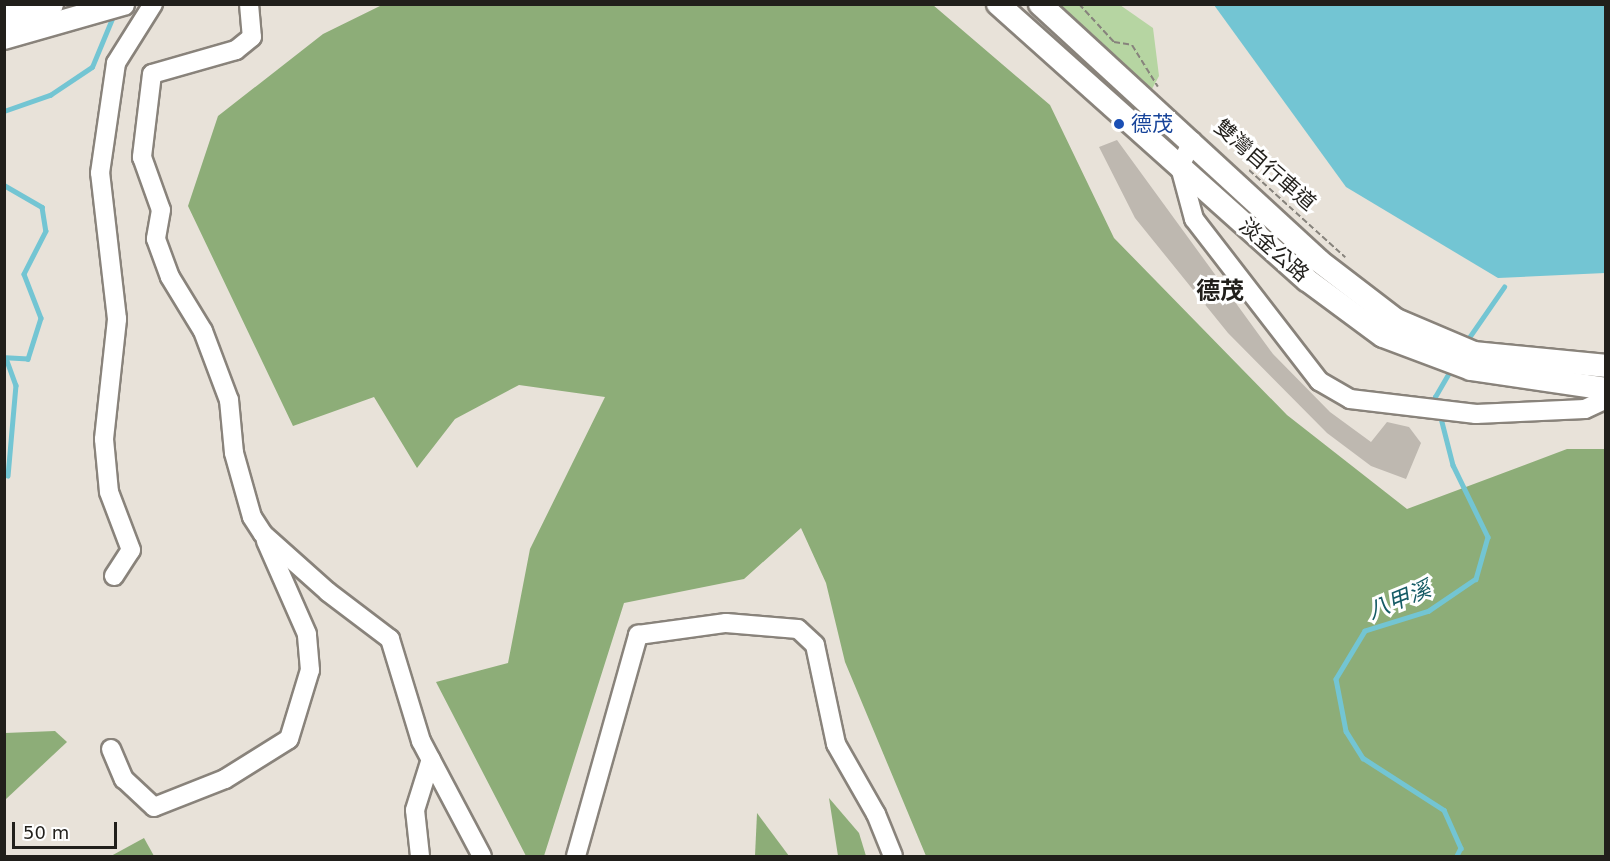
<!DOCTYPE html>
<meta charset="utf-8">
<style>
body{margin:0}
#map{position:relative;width:1610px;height:861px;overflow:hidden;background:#e8e2d9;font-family:"DejaVu Sans","Noto Sans TC",sans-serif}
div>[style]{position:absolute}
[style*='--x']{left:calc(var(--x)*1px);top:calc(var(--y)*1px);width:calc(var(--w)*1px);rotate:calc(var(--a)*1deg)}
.green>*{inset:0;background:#b6d5a2}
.forest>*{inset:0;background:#8dad78}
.water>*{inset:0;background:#73c5d3}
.stream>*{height:4.5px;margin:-2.25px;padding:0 2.25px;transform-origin:2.25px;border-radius:2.25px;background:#73c5d3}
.building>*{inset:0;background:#beb8b0}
.path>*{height:2px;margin-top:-1px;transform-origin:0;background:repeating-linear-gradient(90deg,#87837c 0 6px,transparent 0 9px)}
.roads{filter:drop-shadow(2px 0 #89837b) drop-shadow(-2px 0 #89837b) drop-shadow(0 2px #89837b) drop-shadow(0 -2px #89837b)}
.minor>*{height:18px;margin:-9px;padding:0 9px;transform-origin:9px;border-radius:9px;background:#fff}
.major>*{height:22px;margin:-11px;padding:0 11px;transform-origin:11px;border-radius:11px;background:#fff}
.dots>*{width:16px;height:16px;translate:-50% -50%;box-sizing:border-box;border:3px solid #fff;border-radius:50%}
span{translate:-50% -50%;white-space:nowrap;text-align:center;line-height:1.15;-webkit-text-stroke:6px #fff;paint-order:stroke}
.transit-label{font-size:21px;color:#164399}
.left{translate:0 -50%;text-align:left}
.street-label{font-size:21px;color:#211f1b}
.water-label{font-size:22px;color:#155b65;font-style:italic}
.quarter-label{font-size:24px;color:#211f1b;font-weight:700}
.frame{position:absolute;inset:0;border:6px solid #211f1b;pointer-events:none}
.scale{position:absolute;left:12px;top:822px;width:105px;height:27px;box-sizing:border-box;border:3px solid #211f1b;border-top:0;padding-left:8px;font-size:18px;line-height:21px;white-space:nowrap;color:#211f1b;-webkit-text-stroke:4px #fff;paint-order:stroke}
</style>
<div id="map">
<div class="green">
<div style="clip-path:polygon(1056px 5px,1120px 5px,1153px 28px,1159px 76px,1152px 89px)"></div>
</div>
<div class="forest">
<div style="clip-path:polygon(382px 5px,933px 5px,1050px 105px,1114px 238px,1287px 415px,1407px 509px,1567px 449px,1605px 449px,1605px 856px,926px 856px,845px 662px,826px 583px,801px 528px,744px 579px,624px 603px,544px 856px,526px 856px,436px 682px,508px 663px,530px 549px,605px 397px,519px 385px,455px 419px,417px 468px,374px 397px,293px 426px,188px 206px,218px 116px,323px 34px)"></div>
<div style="clip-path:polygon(55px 731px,67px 742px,5px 800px,5px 733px)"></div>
<div style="clip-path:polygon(829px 798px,859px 833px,866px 856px,838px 856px)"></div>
<div style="clip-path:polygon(757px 813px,789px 856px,755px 856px)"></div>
<div style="clip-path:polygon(144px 838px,154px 856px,111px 856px)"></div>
</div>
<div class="water">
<div style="clip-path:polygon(1214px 5px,1605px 5px,1605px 273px,1498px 278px,1346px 187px)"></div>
</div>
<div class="stream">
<div style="--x:4;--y:111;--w:49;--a:-19.2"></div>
<div style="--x:50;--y:95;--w:50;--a:-33.7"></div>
<div style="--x:92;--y:67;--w:57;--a:-67.5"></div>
<div style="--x:4;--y:185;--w:44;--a:30.1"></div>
<div style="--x:42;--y:207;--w:24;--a:81"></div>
<div style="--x:46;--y:231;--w:48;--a:117.1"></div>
<div style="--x:24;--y:274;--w:47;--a:68.9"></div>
<div style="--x:41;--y:318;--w:43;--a:107.6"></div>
<div style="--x:28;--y:359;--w:22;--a:-177"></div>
<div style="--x:6;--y:358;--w:29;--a:70"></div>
<div style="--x:16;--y:385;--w:91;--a:95"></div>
<div style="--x:1466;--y:342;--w:67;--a:-55.4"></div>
<div style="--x:1437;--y:406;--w:9;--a:-103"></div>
<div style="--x:1435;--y:397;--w:34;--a:-60"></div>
<div style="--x:1440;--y:414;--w:53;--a:75.7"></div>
<div style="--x:1453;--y:465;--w:80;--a:64.1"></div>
<div style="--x:1488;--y:537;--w:44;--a:105.9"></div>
<div style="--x:1476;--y:579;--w:57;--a:145.8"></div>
<div style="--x:1429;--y:611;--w:67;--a:162.6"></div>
<div style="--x:1365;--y:631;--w:56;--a:121.1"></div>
<div style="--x:1336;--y:679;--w:53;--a:79.1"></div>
<div style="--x:1346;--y:731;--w:32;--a:58"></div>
<div style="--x:1363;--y:758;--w:96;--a:32.7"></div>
<div style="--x:1444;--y:810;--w:42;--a:65.9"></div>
<div style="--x:1461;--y:848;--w:9;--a:117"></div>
</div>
<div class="building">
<div style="clip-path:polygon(1117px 140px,1273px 354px,1330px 412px,1371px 442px,1387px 422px,1409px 427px,1421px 443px,1406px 479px,1371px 466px,1327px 433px,1228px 333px,1135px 218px,1099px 147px)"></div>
</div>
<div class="path">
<div style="--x:1079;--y:4;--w:52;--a:47.4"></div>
<div style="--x:1114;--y:42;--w:18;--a:9"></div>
<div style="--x:1132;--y:45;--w:49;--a:58.2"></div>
<div style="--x:1249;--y:170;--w:130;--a:42.2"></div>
</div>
<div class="roads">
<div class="minor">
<div style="--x:249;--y:4;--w:33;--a:85"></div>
<div style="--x:252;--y:37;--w:21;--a:141"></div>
<div style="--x:236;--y:50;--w:87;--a:164.1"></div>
<div style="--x:152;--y:74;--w:84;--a:96.9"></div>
<div style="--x:142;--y:157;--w:56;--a:70.3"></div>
<div style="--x:161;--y:210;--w:29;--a:100"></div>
<div style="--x:156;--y:239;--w:40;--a:69.8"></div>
<div style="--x:170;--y:277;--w:63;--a:58.6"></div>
<div style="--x:203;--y:331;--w:74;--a:69.4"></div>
<div style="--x:229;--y:400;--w:53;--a:84.6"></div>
<div style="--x:234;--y:453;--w:66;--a:74.3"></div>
<div style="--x:252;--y:517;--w:20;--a:57"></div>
<div style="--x:263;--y:534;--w:87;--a:41.7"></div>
<div style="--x:328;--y:592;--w:78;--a:37.2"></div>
<div style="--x:390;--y:639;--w:107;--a:73.1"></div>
<div style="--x:421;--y:741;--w:130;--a:62.1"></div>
<div style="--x:1192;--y:141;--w:29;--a:115"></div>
<div style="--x:1180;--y:167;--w:54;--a:74.9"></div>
<div style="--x:1194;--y:219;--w:205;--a:52.3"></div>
<div style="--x:1319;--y:381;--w:36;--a:30"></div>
<div style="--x:1350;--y:399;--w:127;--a:6.8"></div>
<div style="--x:1476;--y:414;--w:109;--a:-2.6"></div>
<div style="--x:1585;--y:409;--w:23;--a:-25"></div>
<div style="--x:114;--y:576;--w:31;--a:-57"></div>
<div style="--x:131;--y:550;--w:62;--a:-110.8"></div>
<div style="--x:109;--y:492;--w:53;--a:-95.4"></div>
<div style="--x:104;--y:439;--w:121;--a:-83.8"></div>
<div style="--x:117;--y:319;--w:147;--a:-96.6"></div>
<div style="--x:100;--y:173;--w:111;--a:-81.7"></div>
<div style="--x:116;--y:63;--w:70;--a:-57.9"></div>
<div style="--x:111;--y:749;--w:33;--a:67"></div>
<div style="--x:124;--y:779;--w:41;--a:43"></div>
<div style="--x:154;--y:807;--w:76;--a:-21.5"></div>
<div style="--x:225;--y:779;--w:75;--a:-32"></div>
<div style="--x:289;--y:739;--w:72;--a:-73.1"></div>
<div style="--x:310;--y:670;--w:36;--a:-95"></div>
<div style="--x:307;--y:634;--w:102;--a:-113.8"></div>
<div style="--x:420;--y:856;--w:46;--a:-96.2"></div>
<div style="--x:415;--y:810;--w:53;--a:-72.6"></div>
<div style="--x:576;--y:856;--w:230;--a:-74.3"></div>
<div style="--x:638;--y:635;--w:89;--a:-7.8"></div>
<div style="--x:726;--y:623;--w:72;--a:4.8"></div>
<div style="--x:798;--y:629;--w:23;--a:43"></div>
<div style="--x:815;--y:645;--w:101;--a:78"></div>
<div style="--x:836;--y:744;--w:81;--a:60.3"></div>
<div style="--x:876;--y:814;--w:45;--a:68"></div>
</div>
<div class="major">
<div style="--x:998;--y:4;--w:414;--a:41.8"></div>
<div style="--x:1307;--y:280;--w:94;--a:36.4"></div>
<div style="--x:1383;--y:336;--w:94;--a:20.6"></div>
<div style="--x:1471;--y:369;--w:136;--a:8.4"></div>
<div style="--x:1040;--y:4;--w:379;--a:42.6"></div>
<div style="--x:1319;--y:261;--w:97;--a:37.5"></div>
<div style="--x:1396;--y:320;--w:85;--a:22.9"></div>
<div style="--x:1474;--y:353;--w:133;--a:5.6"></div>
<div style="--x:4;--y:17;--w:50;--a:-15.2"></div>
<div style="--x:4;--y:38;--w:124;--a:-15.9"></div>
</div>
</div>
<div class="dots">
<div style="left:1119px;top:124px;background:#1a4fb4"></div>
</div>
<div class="transit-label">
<span class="left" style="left:1131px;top:124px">德茂</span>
</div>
<div class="street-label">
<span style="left:1265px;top:165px;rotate:41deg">雙灣自行車道</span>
<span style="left:1274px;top:250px;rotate:41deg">淡金公路</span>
</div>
<div class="water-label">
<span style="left:1399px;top:600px;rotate:-22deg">八甲溪</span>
</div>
<div class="quarter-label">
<span style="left:1220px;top:292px">德茂</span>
</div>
<div class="frame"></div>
<div class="scale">50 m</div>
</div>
